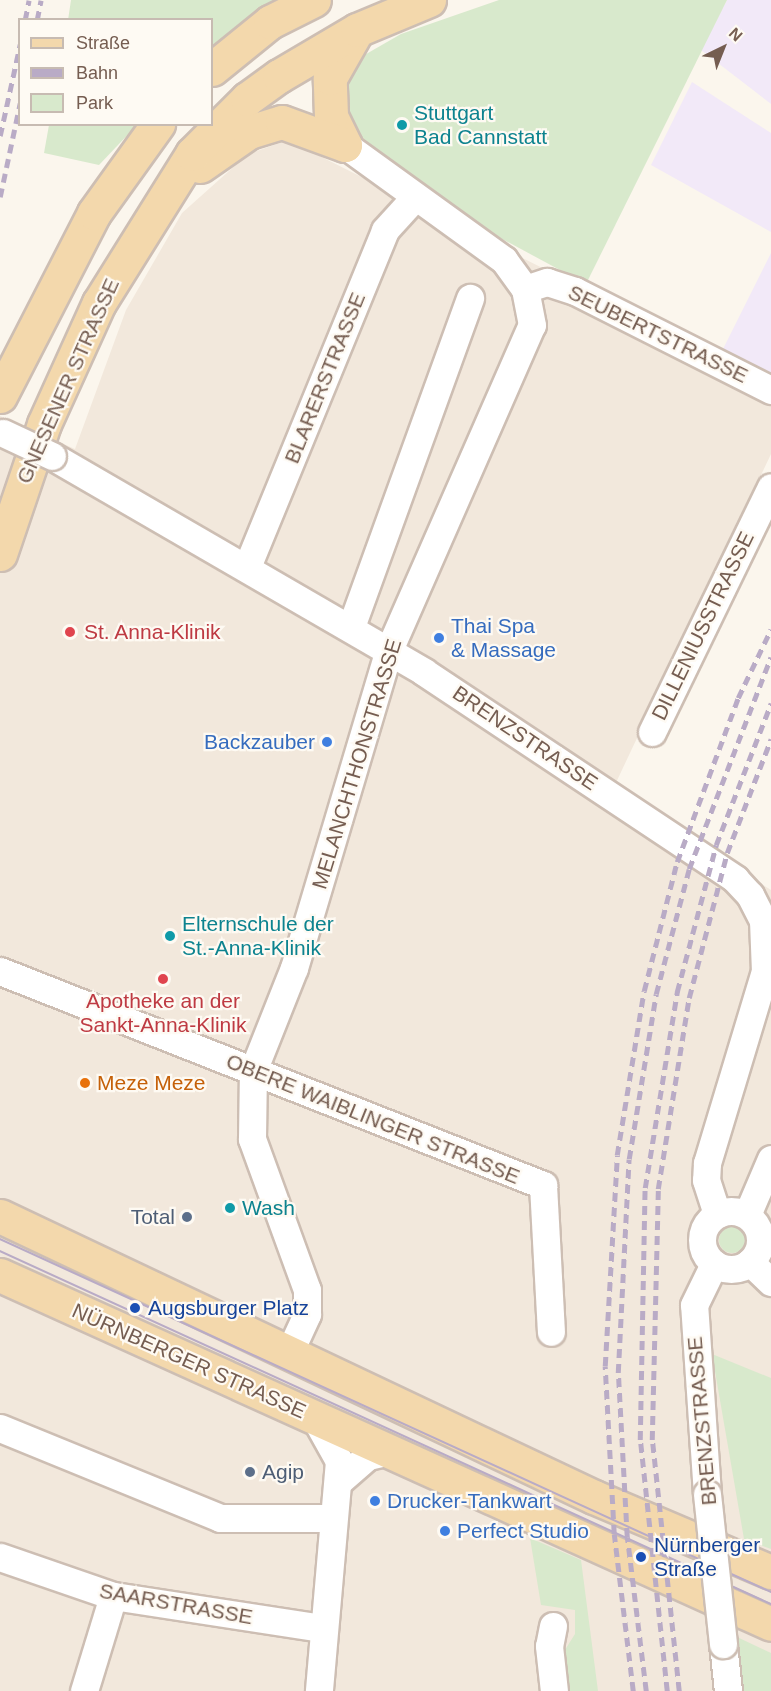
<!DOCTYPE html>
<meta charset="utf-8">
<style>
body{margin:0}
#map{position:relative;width:771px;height:1691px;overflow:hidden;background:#fbf6ed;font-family:Helvetica,sans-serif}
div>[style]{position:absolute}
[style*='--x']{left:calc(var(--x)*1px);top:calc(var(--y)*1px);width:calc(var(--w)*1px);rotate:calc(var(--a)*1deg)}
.residential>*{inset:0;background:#f2e8dc}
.education>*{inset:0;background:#f2e9f8}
.green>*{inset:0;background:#d8e9cc}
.round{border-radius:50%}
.roads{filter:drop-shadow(2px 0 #cdbeb3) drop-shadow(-2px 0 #cdbeb3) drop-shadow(0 2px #cdbeb3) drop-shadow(0 -2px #cdbeb3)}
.minor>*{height:27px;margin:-13.5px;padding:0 13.5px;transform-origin:13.5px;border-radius:13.5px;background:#fff}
.minor>.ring{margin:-13.5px;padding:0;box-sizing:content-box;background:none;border:27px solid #fff;border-radius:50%}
.major>*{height:33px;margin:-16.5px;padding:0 16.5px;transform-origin:16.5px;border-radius:16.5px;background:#f3d8ac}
.tram>*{height:1.5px;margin:-0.75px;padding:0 0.75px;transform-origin:0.75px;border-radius:0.75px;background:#b9abc6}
.rail>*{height:4.5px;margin-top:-2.25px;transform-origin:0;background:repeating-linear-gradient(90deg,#b9abc6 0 9px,transparent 0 15px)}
.bridges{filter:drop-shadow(2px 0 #cdbeb3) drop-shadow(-2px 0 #cdbeb3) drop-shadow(0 2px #cdbeb3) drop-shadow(0 -2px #cdbeb3)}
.minor-bridge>*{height:27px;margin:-13.5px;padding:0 13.5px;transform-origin:13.5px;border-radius:13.5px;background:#fff}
.dots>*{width:16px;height:16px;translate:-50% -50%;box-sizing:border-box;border:3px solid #fefaf3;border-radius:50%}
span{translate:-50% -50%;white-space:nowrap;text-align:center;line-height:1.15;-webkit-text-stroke:4.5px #fefaf3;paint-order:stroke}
.culture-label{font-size:21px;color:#0d838f}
.left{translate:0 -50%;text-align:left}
.street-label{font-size:21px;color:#755d51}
.shop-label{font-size:21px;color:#366cbe}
.right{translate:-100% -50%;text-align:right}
.health-label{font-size:21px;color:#be3a42}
.food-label{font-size:21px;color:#c56008}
.service-label{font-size:21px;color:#4e5e75}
.transit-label{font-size:21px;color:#164399}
.legend{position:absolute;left:18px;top:18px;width:195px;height:108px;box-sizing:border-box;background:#fefaf3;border:2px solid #c7bbb2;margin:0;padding:8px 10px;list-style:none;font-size:18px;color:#755d51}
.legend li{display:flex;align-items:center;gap:12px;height:30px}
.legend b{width:30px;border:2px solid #c7bbb2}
.north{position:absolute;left:693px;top:18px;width:60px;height:60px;-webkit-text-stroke:4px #fefaf3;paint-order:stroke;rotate:43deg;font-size:16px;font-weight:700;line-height:24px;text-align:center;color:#755d51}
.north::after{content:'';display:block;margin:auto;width:21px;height:27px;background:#755d51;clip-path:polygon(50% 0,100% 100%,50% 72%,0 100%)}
</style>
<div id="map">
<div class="residential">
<div style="clip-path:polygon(288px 140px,771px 383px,771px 454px,613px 789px,771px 890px,771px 1691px,0 1691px,0 416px,75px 449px,126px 310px,182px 213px,248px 154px)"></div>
</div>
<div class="education">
<div style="clip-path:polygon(727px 0,771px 0,771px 104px,701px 50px)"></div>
<div style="clip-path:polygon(692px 82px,771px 133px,771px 232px,651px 165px)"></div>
<div style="clip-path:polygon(771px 253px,771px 373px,723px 349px)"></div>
</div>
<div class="green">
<div style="clip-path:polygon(71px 0,293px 0,212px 52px,212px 20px,68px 20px)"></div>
<div style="clip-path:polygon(499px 0,727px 0,586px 284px,452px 212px,364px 147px,343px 125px,338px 81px,354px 61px,401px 34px)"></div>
<div style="clip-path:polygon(49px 125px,137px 125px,99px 165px,44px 153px)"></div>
<div class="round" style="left:719px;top:1227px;width:26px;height:26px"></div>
<div style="clip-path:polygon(712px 1354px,771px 1378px,771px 1549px,744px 1539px)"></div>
<div style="clip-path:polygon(530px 1538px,581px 1560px,598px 1691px,562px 1691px,558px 1661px,575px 1634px,575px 1610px,541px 1605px)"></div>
<div style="clip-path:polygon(737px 1637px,771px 1653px,771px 1691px,743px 1691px)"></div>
</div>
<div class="roads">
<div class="minor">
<div style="--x:525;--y:289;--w:23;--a:-18"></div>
<div style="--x:547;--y:282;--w:29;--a:18"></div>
<div style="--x:575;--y:291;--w:220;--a:26.8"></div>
<div style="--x:52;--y:456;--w:430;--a:30.1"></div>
<div style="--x:424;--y:672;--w:374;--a:33.6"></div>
<div style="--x:735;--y:879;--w:22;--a:47"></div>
<div style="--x:750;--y:895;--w:28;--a:63"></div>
<div style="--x:763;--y:920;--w:51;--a:87.8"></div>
<div style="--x:765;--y:971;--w:201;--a:106.8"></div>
<div style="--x:707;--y:1163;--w:17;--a:93"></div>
<div style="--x:706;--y:1180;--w:36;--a:72"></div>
<div style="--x:247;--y:567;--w:364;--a:-67.7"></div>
<div style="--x:385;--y:230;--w:45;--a:-47.7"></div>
<div style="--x:351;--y:627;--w:350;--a:-70.1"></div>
<div style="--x:652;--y:732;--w:272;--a:-64.1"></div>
<div style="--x:0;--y:971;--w:584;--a:21.51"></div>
<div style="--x:543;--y:1185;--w:147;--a:86.9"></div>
<div class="ring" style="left:702px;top:1211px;width:31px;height:31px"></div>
<div style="--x:747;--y:1215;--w:61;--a:-66.8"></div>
<div style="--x:750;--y:1262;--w:29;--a:44"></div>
<div style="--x:290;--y:1351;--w:41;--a:-65.3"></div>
<div style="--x:307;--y:1314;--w:24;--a:-90"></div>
<div style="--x:307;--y:1290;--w:161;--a:-110"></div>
<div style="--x:252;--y:1139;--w:68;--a:-89.2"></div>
<div style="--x:253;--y:1071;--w:111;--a:-68.3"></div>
<div style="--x:294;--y:968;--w:332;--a:-73.4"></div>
<div style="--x:389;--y:650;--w:355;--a:-66.3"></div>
<div style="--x:532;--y:325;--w:37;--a:-101"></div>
<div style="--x:525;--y:289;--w:36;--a:-126"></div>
<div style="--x:504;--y:260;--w:196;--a:-144.1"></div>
<div style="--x:315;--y:1418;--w:49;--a:60.8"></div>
<div style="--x:339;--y:1461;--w:231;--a:95"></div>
<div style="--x:0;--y:1428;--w:238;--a:22.2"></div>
<div style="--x:220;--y:1518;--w:112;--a:0"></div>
<div style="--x:339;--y:1481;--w:38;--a:-41"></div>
<div style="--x:368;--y:1456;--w:23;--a:-13"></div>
<div style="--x:707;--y:1494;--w:189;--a:-93.9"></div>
<div style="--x:694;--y:1305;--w:46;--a:-64"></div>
<div style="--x:0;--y:1557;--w:120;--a:19"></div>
<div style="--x:113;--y:1596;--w:210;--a:8.7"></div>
<div style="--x:553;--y:1626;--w:20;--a:101"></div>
<div style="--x:549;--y:1646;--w:45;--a:83.7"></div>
<div style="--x:723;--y:1644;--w:47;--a:83.9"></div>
<div style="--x:84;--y:1691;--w:99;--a:-73"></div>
</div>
<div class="major">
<div style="--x:212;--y:69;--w:75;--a:-39"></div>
<div style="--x:270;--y:22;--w:49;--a:-26.6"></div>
<div style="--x:345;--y:145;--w:32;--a:-116"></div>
<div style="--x:331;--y:116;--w:38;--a:-92"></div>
<div style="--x:330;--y:78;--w:53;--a:-60.5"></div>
<div style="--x:200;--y:166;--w:60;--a:-34.8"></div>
<div style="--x:249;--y:132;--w:34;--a:-17"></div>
<div style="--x:282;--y:122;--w:67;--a:20.1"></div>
<div style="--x:0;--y:396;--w:206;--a:-62.8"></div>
<div style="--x:94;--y:213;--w:110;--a:-54.3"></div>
<div style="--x:0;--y:554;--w:137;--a:-71.3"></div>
<div style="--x:44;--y:424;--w:133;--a:-65.6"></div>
<div style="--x:99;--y:303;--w:176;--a:-58"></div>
<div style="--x:192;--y:154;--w:78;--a:-45"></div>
<div style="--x:247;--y:99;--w:39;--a:-36"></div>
<div style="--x:279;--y:76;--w:91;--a:-30.5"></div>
<div style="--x:357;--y:30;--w:78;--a:-22.6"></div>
<div style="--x:0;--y:1216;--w:657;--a:25.32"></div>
<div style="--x:594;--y:1497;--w:192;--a:23"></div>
<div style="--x:0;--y:1275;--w:846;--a:24.35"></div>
</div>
</div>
<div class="tram">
<div style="--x:0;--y:1239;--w:848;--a:24.6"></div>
<div style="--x:0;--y:1251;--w:848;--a:24.6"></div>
</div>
<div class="rail">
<div style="--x:25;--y:20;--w:20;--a:-79"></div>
<div style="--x:37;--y:20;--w:20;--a:-79"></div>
<div style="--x:0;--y:136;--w:94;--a:-77.7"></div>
<div style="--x:0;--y:197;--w:96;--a:-78"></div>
<div style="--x:633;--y:1691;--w:158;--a:-96.9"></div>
<div style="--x:614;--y:1534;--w:168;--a:-93.1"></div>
<div style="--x:605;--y:1366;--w:211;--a:-86.7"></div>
<div style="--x:617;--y:1155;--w:166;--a:-80.7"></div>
<div style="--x:644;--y:991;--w:133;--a:-75.7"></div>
<div style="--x:677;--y:862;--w:175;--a:-69.6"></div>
<div style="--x:738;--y:698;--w:76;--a:-64.4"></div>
<div style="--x:646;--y:1691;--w:155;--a:-97"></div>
<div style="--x:627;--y:1537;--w:164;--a:-93.1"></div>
<div style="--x:618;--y:1373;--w:214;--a:-87.1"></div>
<div style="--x:629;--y:1159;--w:167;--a:-80.7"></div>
<div style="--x:656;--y:994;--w:129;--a:-75.2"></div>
<div style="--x:689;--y:869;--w:227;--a:-68.9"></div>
<div style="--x:667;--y:1691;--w:252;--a:-96.1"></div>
<div style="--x:640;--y:1440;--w:252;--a:-88.9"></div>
<div style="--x:645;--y:1188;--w:199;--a:-80.7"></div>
<div style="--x:677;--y:992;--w:152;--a:-75.1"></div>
<div style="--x:716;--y:845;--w:152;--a:-68.8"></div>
<div style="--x:679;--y:1691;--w:252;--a:-96.1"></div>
<div style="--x:652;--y:1440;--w:251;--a:-88.6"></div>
<div style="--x:658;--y:1189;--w:193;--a:-80.8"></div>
<div style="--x:689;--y:998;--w:150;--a:-75.3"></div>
<div style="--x:727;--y:853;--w:122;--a:-68.9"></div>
</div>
<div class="bridges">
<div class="minor-bridge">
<div style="--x:3;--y:433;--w:54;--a:25.1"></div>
<div style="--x:707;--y:1494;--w:151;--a:83.9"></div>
</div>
</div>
<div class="dots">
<div style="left:402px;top:125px;background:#0f9aa8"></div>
<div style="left:70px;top:632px;background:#e0444e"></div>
<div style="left:439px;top:638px;background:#3f7fe0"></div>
<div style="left:327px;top:742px;background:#3f7fe0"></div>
<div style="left:170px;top:936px;background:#0f9aa8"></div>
<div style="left:163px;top:979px;background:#e0444e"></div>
<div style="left:85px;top:1083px;background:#e8710a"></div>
<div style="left:230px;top:1208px;background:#0f9aa8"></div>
<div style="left:187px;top:1217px;background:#5c6f8a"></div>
<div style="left:135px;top:1308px;background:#1a4fb4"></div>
<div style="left:250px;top:1472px;background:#5c6f8a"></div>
<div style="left:375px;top:1501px;background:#3f7fe0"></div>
<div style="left:445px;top:1531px;background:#3f7fe0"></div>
<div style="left:641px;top:1557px;background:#1a4fb4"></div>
</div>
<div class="culture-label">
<span class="left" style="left:414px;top:125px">Stuttgart<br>Bad Cannstatt</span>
<span class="left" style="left:182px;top:936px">Elternschule der<br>St.-Anna-Klinik</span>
<span class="left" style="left:242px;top:1208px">Wash</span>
</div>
<div class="street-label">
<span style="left:658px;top:334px;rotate:26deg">SEUBERTSTRASSE</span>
<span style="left:325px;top:378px;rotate:-68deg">BLARERSTRASSE</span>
<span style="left:68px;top:381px;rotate:-66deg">GNESENER STRASSE</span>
<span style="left:703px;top:626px;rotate:-64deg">DILLENIUSSTRASSE</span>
<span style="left:525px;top:738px;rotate:34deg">BRENZSTRASSE</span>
<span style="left:357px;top:764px;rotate:-73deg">MELANCHTHONSTRASSE</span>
<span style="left:373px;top:1119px;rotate:22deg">OBERE WAIBLINGER STRASSE</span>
<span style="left:189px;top:1361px;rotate:24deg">NÜRNBERGER STRASSE</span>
<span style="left:702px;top:1421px;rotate:-95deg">BRENZSTRASSE</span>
<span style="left:176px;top:1604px;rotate:10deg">SAARSTRASSE</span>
</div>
<div class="shop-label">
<span class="left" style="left:451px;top:638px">Thai Spa<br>&amp; Massage</span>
<span class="right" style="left:315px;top:742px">Backzauber</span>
<span class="left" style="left:387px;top:1501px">Drucker-Tankwart</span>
<span class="left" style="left:457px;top:1531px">Perfect Studio</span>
</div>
<div class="health-label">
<span class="left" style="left:84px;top:632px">St. Anna-Klinik</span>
<span style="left:163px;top:1013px">Apotheke an der<br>Sankt-Anna-Klinik</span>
</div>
<div class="food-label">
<span class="left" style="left:97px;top:1083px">Meze Meze</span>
</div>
<div class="service-label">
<span class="right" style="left:175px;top:1217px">Total</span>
<span class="left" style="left:262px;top:1472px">Agip</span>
</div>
<div class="transit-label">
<span class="left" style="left:148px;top:1308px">Augsburger Platz</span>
<span class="left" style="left:654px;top:1557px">Nürnberger<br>Straße</span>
</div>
<ul class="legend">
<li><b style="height:8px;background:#f3d8ac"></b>Straße</li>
<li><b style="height:8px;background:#b9abc6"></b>Bahn</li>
<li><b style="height:16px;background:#d8e9cc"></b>Park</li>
</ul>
<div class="north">N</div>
</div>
